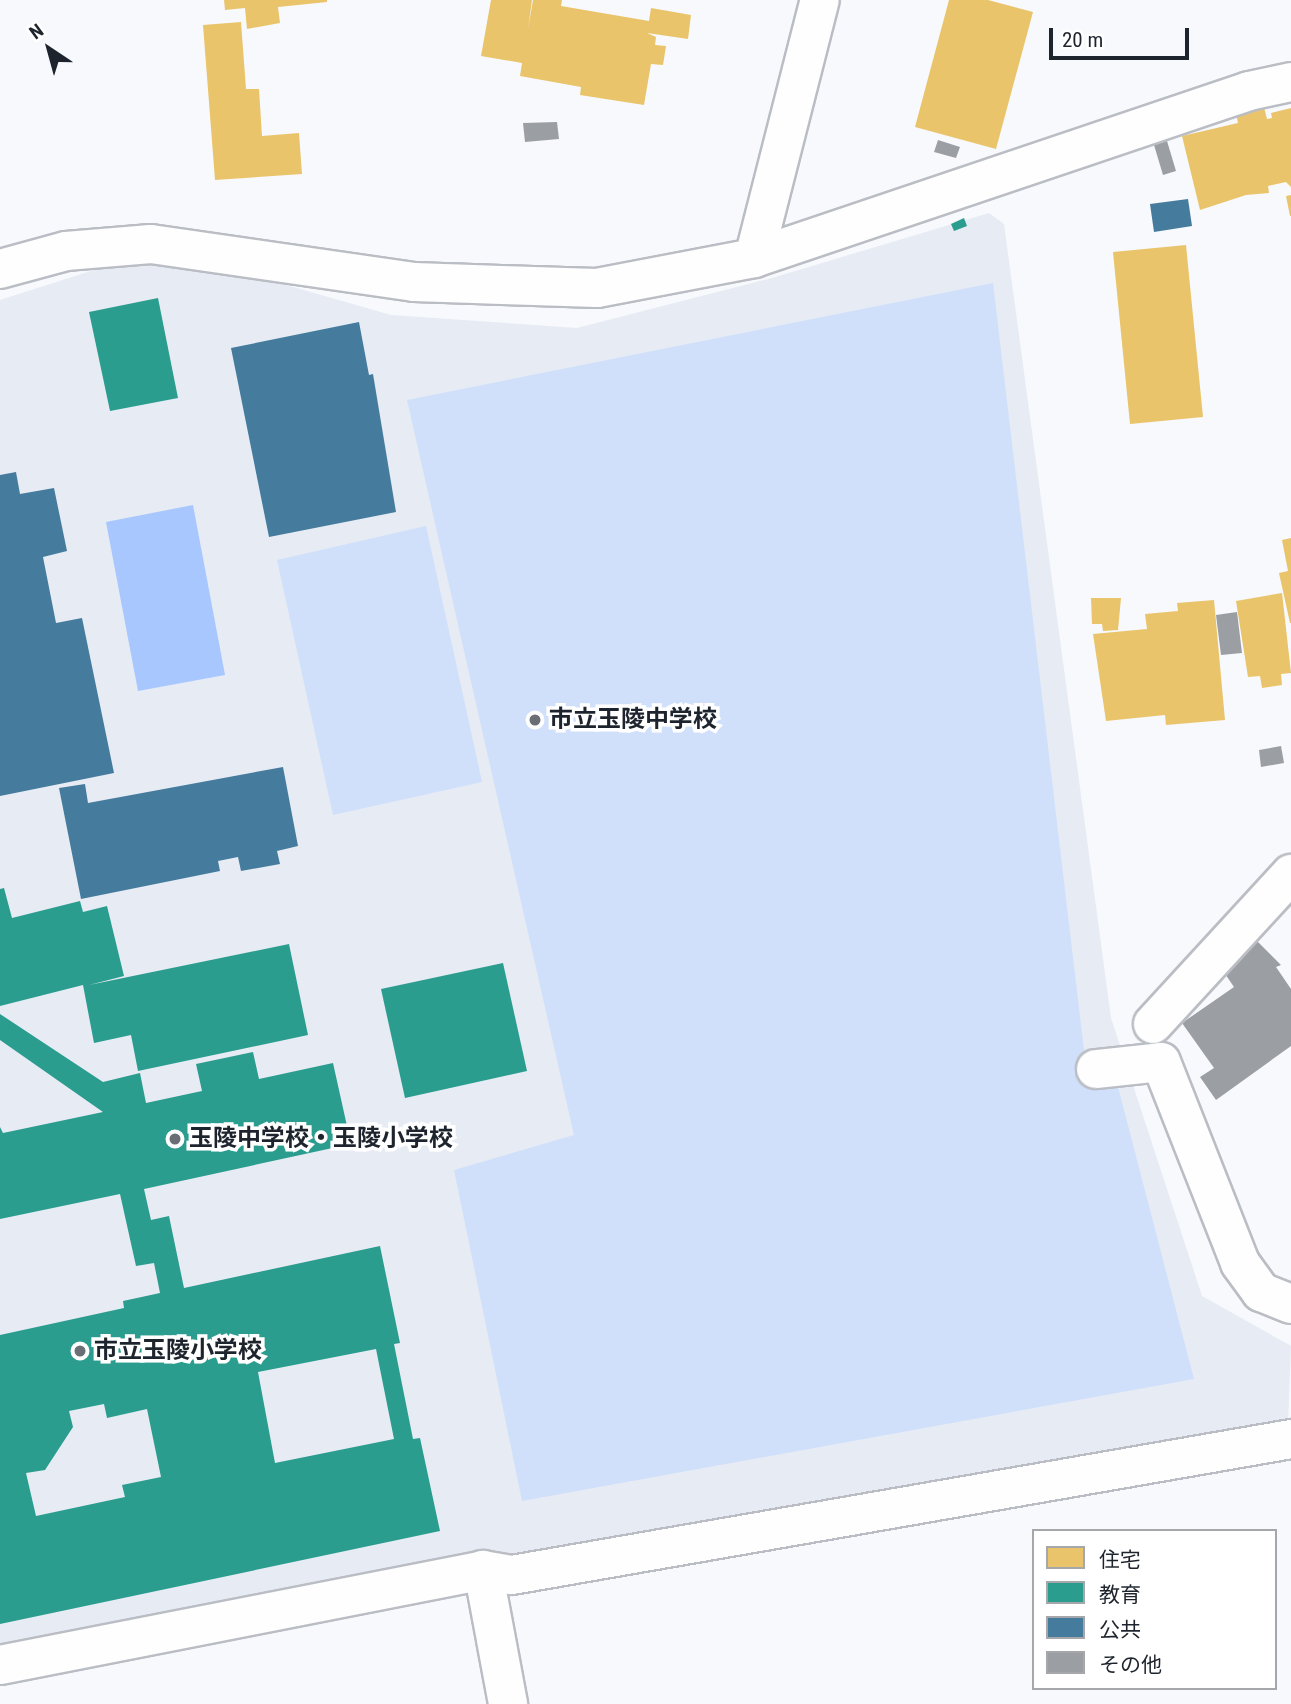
<!DOCTYPE html>
<meta charset="utf-8">
<style>
body{margin:0}
#map{position:relative;width:1291px;height:1704px;overflow:hidden;background:#f7f9fc;font-family:"Roboto Condensed","Noto Sans JP",sans-serif}
div>[style]{position:absolute}
[style*='--x']{left:calc(var(--x)*1px);top:calc(var(--y)*1px);width:calc(var(--w)*1px);rotate:calc(var(--a)*1deg)}
.built>*{inset:0;background:#e6ebf4}
.green>*{inset:0;background:#d0e0fb}
.water>*{inset:0;background:#a8c7fe}
.homes>*{inset:0;background:#e9c46a}
.schools>*{inset:0;background:#2a9d8f}
.public>*{inset:0;background:#457b9d}
.building>*{inset:0;background:#9b9fa4}
.roads{filter:drop-shadow(2px 0 #babec4) drop-shadow(-2px 0 #babec4) drop-shadow(0 2px #babec4) drop-shadow(0 -2px #babec4)}
.minor>*{height:38px;margin:-19px;padding:0 19px;transform-origin:19px;border-radius:19px;background:#fefeff}
.dots>*{width:19px;height:19px;translate:-50% -50%;box-sizing:border-box;border:4px solid #fff;border-radius:50%}
span{translate:-50% -50%;white-space:nowrap;text-align:center;line-height:1.15;-webkit-text-stroke:7px #fff;paint-order:stroke}
.poi-label{font-size:24px;color:#1e242d;font-weight:700}
.left{translate:0 -50%;text-align:left}
.legend{position:absolute;left:1032px;top:1529px;width:245px;height:161px;box-sizing:border-box;background:#fff;border:2px solid #a5a7ab;margin:0;padding:9px 12px;list-style:none;font-size:21px;color:#1e242d}
.legend li{display:flex;align-items:center;gap:14px;height:35px}
.legend b{width:35px;border:2px solid #a5a7ab}
.north{position:absolute;left:14px;top:14px;width:70px;height:70px;-webkit-text-stroke:5px #fff;paint-order:stroke;rotate:324deg;font-size:19px;font-weight:700;line-height:28px;text-align:center;color:#1e242d}
.north::after{content:'';display:block;margin:auto;width:24px;height:32px;background:#1e242d;clip-path:polygon(50% 0,100% 100%,50% 72%,0 100%)}
.scale{position:absolute;left:1049px;top:28px;width:140px;height:32px;box-sizing:border-box;border:4px solid #1e242d;border-top:0;padding-left:9px;font-size:21px;line-height:24px;white-space:nowrap;color:#1e242d;-webkit-text-stroke:5px #fff;paint-order:stroke}
</style>
<div id="map">
<div class="built">
<div style="clip-path:polygon(989px 213px,1004px 224px,1111px 1018px,1202px 1296px,1291px 1346px,1288px 1424px,0 1654px,0 300px,116px 263px,210px 263px,391px 315px,577px 328px,772px 278px)"></div>
</div>
<div class="green">
<div style="clip-path:polygon(993px 283px,1088px 1084px,1117px 1083px,1194px 1379px,522px 1501px,454px 1170px,574px 1135px,407px 400px)"></div>
<div style="clip-path:polygon(426px 526px,482px 782px,333px 815px,277px 560px)"></div>
</div>
<div class="water">
<div style="clip-path:polygon(193px 505px,225px 675px,138px 691px,106px 522px)"></div>
</div>
<div class="homes">
<div style="clip-path:polygon(224px 0,327px 0,327px 2px,278px 7px,280px 23px,247px 29px,245px 8px,225px 10px)"></div>
<div style="clip-path:polygon(491px 0,532px 0,528px 29px,533px 0,562px 0,561px 6px,649px 21px,651px 8px,691px 15px,688px 39px,647px 33px,656px 37px,655px 45px,666px 46px,663px 65px,651px 64px,644px 105px,580px 95px,581px 87px,520px 76px,522px 63px,481px 56px)"></div>
<div style="clip-path:polygon(949px 0,988px 0,1033px 12px,996px 149px,915px 127px)"></div>
<div style="clip-path:polygon(241px 22px,246px 89px,259px 89px,262px 136px,299px 133px,302px 174px,215px 180px,203px 25px)"></div>
<div style="clip-path:polygon(1264px 107px,1267px 119px,1272px 118px,1271px 113px,1291px 108px,1291px 187px,1286px 182px,1268px 186px,1269px 193px,1246px 195px,1200px 210px,1182px 136px,1238px 123px,1236px 114px)"></div>
<div style="clip-path:polygon(1291px 195px,1291px 216px,1290px 216px,1286px 196px)"></div>
<div style="clip-path:polygon(1186px 245px,1203px 417px,1130px 424px,1113px 252px)"></div>
<div style="clip-path:polygon(1291px 538px,1291px 623px,1290px 623px,1279px 573px,1288px 571px,1282px 540px)"></div>
<div style="clip-path:polygon(1282px 593px,1291px 673px,1281px 674px,1282px 685px,1262px 688px,1260px 676px,1248px 677px,1236px 601px)"></div>
<div style="clip-path:polygon(1091px 598px,1121px 598px,1118px 630px,1103px 631px,1102px 624px,1092px 624px)"></div>
<div style="clip-path:polygon(1214px 600px,1225px 720px,1166px 725px,1165px 715px,1106px 721px,1093px 634px,1147px 629px,1145px 614px,1178px 611px,1177px 603px)"></div>
</div>
<div class="schools">
<div style="clip-path:polygon(964px 218px,967px 226px,954px 231px,951px 224px)"></div>
<div style="clip-path:polygon(158px 298px,178px 398px,110px 411px,89px 312px)"></div>
<div style="clip-path:polygon(4px 888px,12px 918px,80px 901px,83px 912px,107px 906px,124px 976px,89px 985px,289px 944px,308px 1035px,138px 1071px,131px 1035px,94px 1043px,83px 985px,0 1006px,0 889px)"></div>
<div style="clip-path:polygon(503px 963px,527px 1071px,405px 1098px,381px 989px)"></div>
<div style="clip-path:polygon(evenodd,0 1014px,103px 1082px,140px 1073px,146px 1103px,202px 1091px,196px 1064px,253px 1052px,259px 1079px,333px 1063px,351px 1144px,144px 1189px,151px 1220px,169px 1216px,184px 1288px,380px 1246px,400px 1343px,394px 1344px,413px 1439px,420px 1438px,440px 1531px,0 1624px,0 1335px,124px 1308px,123px 1301px,160px 1293px,154px 1263px,136px 1266px,120px 1194px,0 1219px,0 1127px,3px 1133px,103px 1112px,0 1040px,0 1014px,376px 1349px,394px 1439px,275px 1463px,258px 1372px,376px 1349px,0 1014px,104px 1404px,107px 1418px,147px 1409px,161px 1477px,122px 1485px,125px 1497px,36px 1516px,26px 1473px,45px 1470px,73px 1427px,69px 1411px,104px 1404px)"></div>
</div>
<div class="public">
<div style="clip-path:polygon(1188px 199px,1192px 226px,1154px 232px,1150px 204px)"></div>
<div style="clip-path:polygon(359px 322px,369px 375px,373px 374px,396px 512px,269px 537px,231px 348px)"></div>
<div style="clip-path:polygon(16px 472px,20px 494px,54px 488px,67px 551px,43px 557px,56px 623px,82px 618px,114px 773px,0 796px,0 475px)"></div>
<div style="clip-path:polygon(283px 767px,298px 846px,277px 851px,280px 864px,241px 871px,238px 857px,218px 861px,220px 871px,81px 899px,59px 788px,85px 784px,88px 803px)"></div>
</div>
<div class="building">
<div style="clip-path:polygon(557px 122px,559px 139px,525px 142px,523px 123px)"></div>
<div style="clip-path:polygon(938px 140px,960px 147px,956px 158px,934px 152px)"></div>
<div style="clip-path:polygon(1167px 141px,1176px 171px,1163px 175px,1154px 145px)"></div>
<div style="clip-path:polygon(1237px 612px,1242px 653px,1221px 655px,1216px 615px)"></div>
<div style="clip-path:polygon(1281px 746px,1284px 763px,1261px 767px,1259px 750px)"></div>
<div style="clip-path:polygon(1255px 939px,1281px 965px,1276px 967px,1291px 989px,1291px 1046px,1216px 1100px,1200px 1077px,1214px 1068px,1182px 1023px,1234px 987px,1221px 968px)"></div>
</div>
<div class="roads">
<div class="minor">
<div style="--x:754;--y:258;--w:266;--a:-75.7"></div>
<div style="--x:0;--y:269;--w:68;--a:-15.3"></div>
<div style="--x:66;--y:251;--w:85;--a:-4.7"></div>
<div style="--x:151;--y:244;--w:266;--a:8.2"></div>
<div style="--x:414;--y:282;--w:183;--a:1.9"></div>
<div style="--x:597;--y:288;--w:160;--a:-10.8"></div>
<div style="--x:754;--y:258;--w:522;--a:-18.64"></div>
<div style="--x:1249;--y:91;--w:43;--a:-12.1"></div>
<div style="--x:1153;--y:1024;--w:204;--a:-47.4"></div>
<div style="--x:1096;--y:1069;--w:65;--a:-6.1"></div>
<div style="--x:1161;--y:1062;--w:216;--a:68.5"></div>
<div style="--x:1240;--y:1263;--w:36;--a:54"></div>
<div style="--x:1261;--y:1292;--w:32;--a:22"></div>
<div style="--x:483;--y:1570;--w:136;--a:79.4"></div>
<div style="--x:0;--y:1665;--w:492;--a:-11.1"></div>
<div style="--x:483;--y:1570;--w:29;--a:10"></div>
<div style="--x:512;--y:1575;--w:791;--a:-9.9"></div>
</div>
</div>
<div class="dots">
<div style="left:535px;top:720px;background:#6a6f75"></div>
<div style="left:175px;top:1139px;background:#6a6f75"></div>
<div style="left:80px;top:1351px;background:#6a6f75"></div>
</div>
<div class="poi-label">
<span class="left" style="left:549px;top:720px">市立玉陵中学校</span>
<span class="left" style="left:189px;top:1139px">玉陵中学校・玉陵小学校</span>
<span class="left" style="left:94px;top:1351px">市立玉陵小学校</span>
</div>
<ul class="legend">
<li><b style="height:19px;background:#e9c46a"></b>住宅</li>
<li><b style="height:19px;background:#2a9d8f"></b>教育</li>
<li><b style="height:19px;background:#457b9d"></b>公共</li>
<li><b style="height:19px;background:#9b9fa4"></b>その他</li>
</ul>
<div class="north">N</div>
<div class="scale">20 m</div>
</div>
